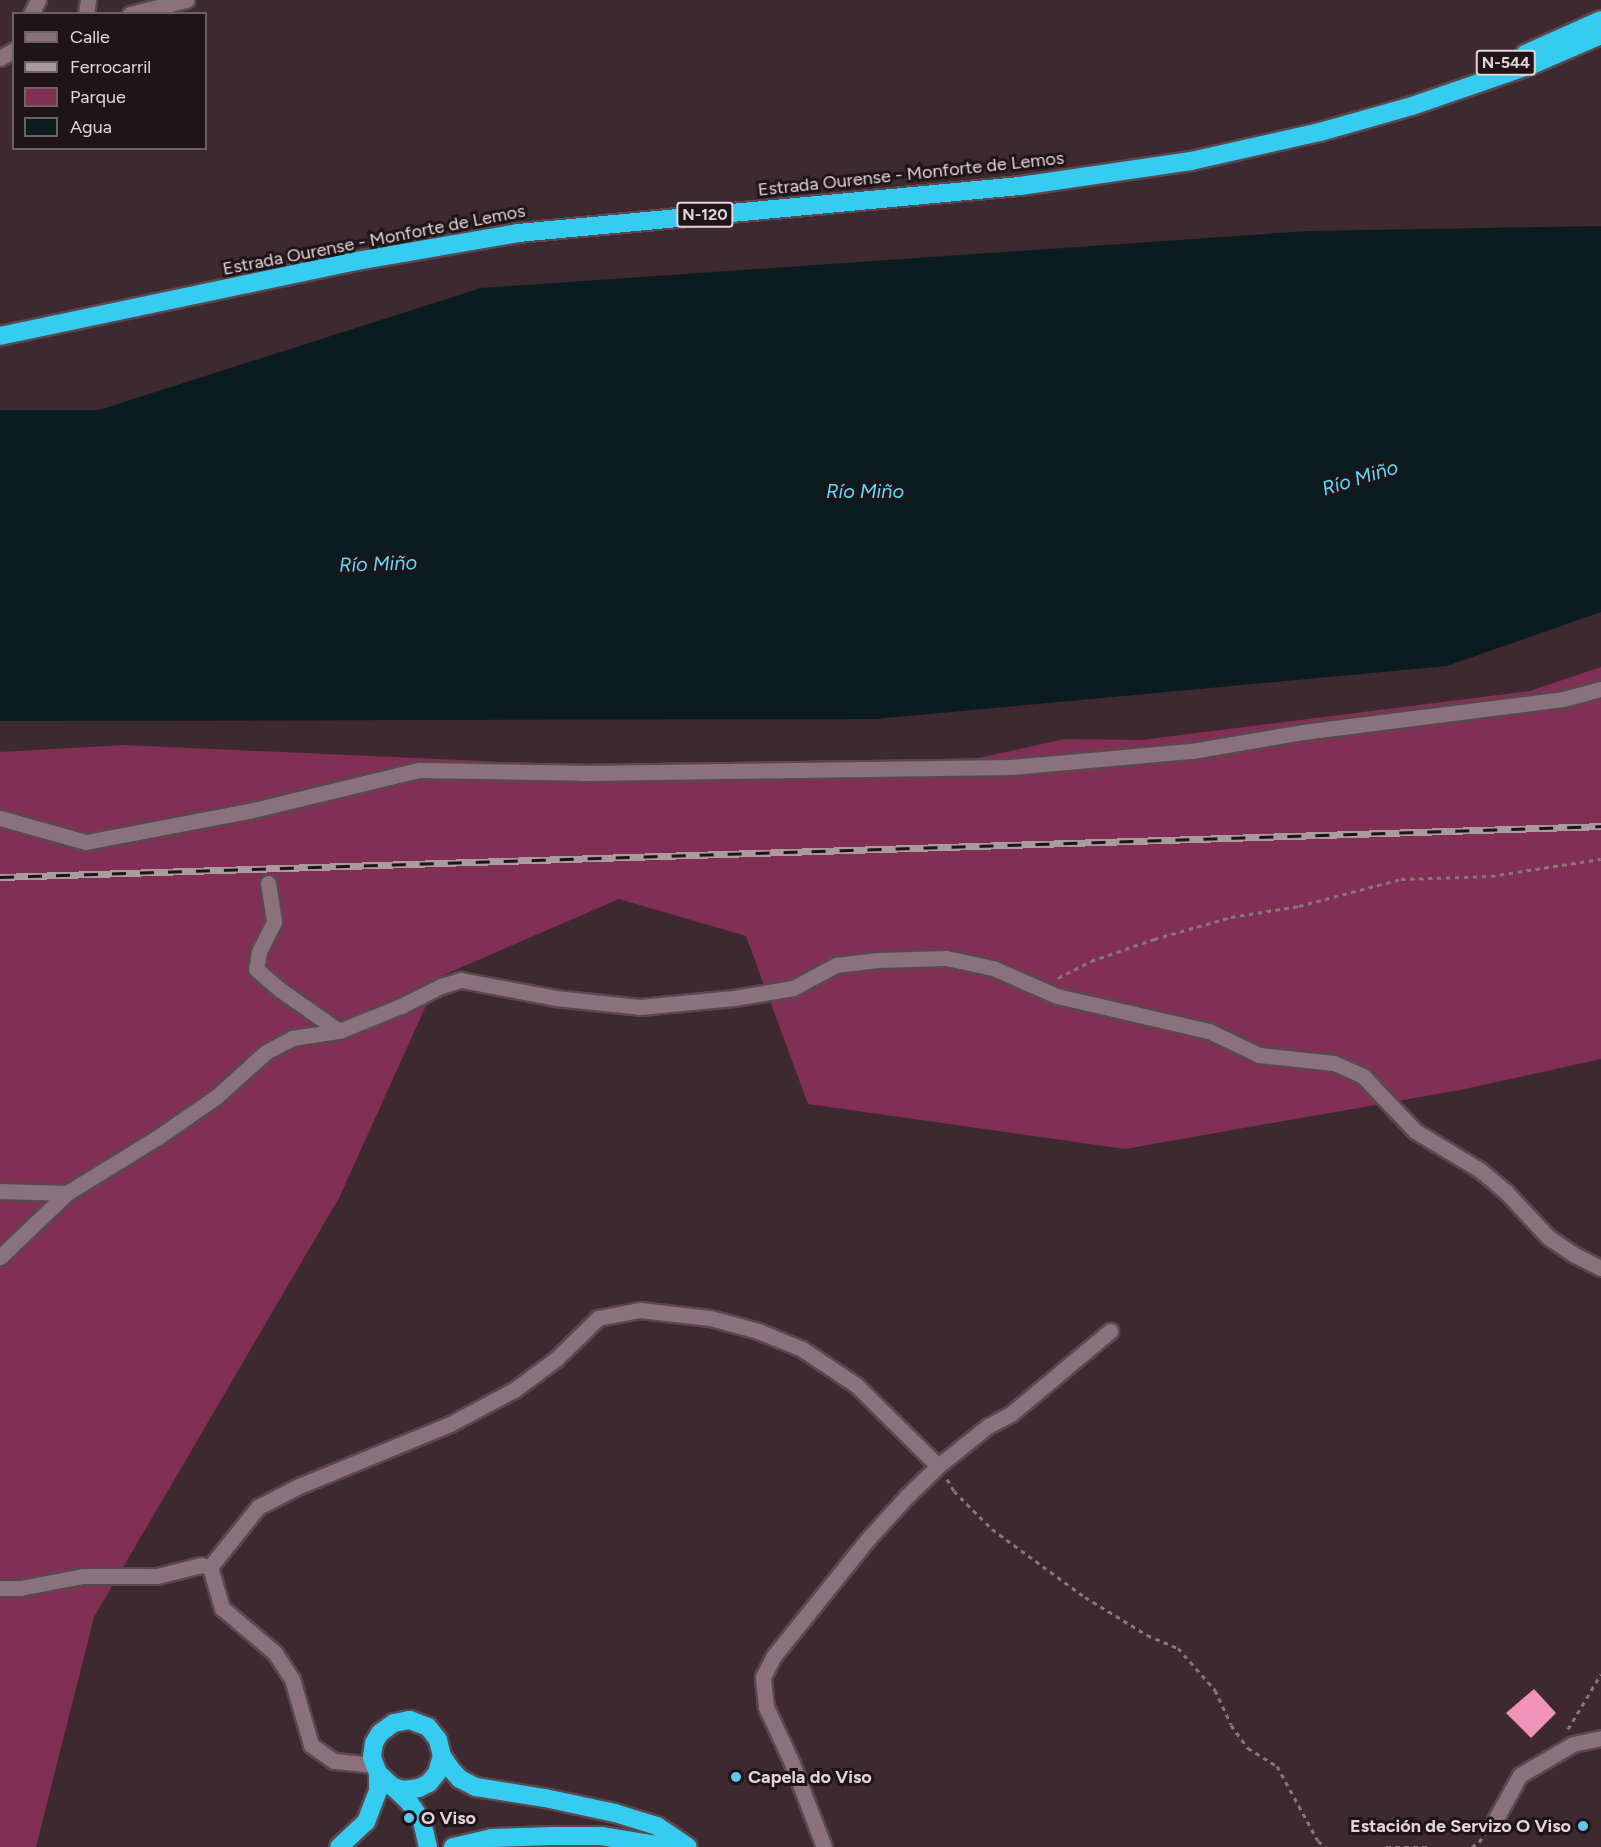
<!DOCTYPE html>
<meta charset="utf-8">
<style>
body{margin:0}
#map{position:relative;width:1601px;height:1847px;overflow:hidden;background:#3e2931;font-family:Figtree,sans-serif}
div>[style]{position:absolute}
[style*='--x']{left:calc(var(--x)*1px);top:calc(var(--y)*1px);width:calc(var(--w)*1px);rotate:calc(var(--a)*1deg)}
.green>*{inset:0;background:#812f55}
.water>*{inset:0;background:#0b1c21}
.building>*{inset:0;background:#f193b9}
.path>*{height:3px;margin-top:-1.5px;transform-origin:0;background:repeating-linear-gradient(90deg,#87757c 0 4.5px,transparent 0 9px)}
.roads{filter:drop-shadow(2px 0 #59484f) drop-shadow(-2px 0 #59484f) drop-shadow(0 2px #59484f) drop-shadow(0 -2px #59484f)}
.minor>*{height:15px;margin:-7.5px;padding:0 7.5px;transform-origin:7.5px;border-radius:7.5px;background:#8b717b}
.highway>*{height:18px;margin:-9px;padding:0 9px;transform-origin:9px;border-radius:9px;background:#36cbf0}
.rail>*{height:7px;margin-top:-3.5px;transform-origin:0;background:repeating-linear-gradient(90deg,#1f1518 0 14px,#ab9aa0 0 28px);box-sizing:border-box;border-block:2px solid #ab9aa0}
.dots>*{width:16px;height:16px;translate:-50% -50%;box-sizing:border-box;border:3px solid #1f1518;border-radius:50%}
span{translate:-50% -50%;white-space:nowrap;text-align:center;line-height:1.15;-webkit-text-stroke:6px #1f1518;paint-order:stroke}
.shield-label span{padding:2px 4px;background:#1f1518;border:2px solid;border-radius:4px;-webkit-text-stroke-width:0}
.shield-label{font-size:16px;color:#e3d4d9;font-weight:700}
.street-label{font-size:18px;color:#e3d4d9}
.poi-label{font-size:18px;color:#e3d4d9;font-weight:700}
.left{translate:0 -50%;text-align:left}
.right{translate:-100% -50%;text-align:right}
.water-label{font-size:20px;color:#5bdcfe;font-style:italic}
.legend{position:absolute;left:12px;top:12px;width:195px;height:138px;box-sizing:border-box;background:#1f1518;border:2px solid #6d6165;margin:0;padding:8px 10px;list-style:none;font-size:18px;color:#e3d4d9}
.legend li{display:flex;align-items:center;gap:12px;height:30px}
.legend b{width:30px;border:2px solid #6d6165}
</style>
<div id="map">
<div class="green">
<div style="clip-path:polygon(1601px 667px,1601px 1059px,1460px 1090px,1125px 1149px,808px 1104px,746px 936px,619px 899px,439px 977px,339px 1198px,94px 1617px,36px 1847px,0 1847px,0 752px,124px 745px,882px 779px,1065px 739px,1141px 740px,1530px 691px)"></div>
</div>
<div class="water">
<div style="clip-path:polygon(1601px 226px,1601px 612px,1447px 666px,876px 719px,0 721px,0 410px,99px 410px,481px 288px,1308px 231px)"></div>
</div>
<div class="building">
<div style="clip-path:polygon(1534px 1689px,1556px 1713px,1531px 1738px,1506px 1713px)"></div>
</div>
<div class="path">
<div style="--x:1058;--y:978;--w:37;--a:-27"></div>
<div style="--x:1091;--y:961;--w:67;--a:-19.2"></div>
<div style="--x:1154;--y:939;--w:80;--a:-15.9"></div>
<div style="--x:1231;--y:917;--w:69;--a:-9.2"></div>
<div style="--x:1299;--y:906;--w:106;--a:-14.8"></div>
<div style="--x:1401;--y:879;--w:90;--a:-1.9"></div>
<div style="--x:1491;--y:876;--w:111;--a:-8.8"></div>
<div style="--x:947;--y:1479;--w:14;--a:60"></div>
<div style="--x:954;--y:1491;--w:54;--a:45"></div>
<div style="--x:992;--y:1529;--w:115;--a:36.2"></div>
<div style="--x:1085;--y:1597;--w:73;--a:31.5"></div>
<div style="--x:1147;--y:1635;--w:34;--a:23"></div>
<div style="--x:1178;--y:1648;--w:56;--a:48.6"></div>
<div style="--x:1215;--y:1690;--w:38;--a:65"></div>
<div style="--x:1231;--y:1725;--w:29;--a:54"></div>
<div style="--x:1248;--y:1748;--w:34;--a:32"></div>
<div style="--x:1277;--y:1766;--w:85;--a:61.3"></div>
<div style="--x:1318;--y:1841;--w:10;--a:37"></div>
<div style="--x:1568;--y:1729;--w:64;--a:-59"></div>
<div style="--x:1386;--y:1847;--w:45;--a:0"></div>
<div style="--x:1472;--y:1847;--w:9;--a:-36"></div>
<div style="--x:1479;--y:1842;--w:14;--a:-54"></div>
</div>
<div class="roads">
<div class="minor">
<div style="--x:31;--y:14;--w:16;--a:-63"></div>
<div style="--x:86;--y:14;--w:14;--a:-82"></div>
<div style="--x:130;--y:14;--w:58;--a:-14"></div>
<div style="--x:0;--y:58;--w:16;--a:-30"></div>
<div style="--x:0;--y:818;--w:89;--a:15.6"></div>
<div style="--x:86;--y:842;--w:166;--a:-10.8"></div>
<div style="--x:249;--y:811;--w:175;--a:-13.6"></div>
<div style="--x:419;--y:770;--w:164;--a:1"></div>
<div style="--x:583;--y:773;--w:428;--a:-0.8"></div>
<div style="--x:1011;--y:767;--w:182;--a:-5.1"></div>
<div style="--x:1192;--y:751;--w:113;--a:-9.7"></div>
<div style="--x:1303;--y:732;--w:262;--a:-7.2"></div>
<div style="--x:1563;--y:699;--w:39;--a:-15"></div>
<div style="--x:268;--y:883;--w:39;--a:81"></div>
<div style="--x:274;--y:922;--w:34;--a:117"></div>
<div style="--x:259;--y:952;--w:17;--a:100"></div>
<div style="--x:256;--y:969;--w:30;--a:41"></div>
<div style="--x:279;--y:989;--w:73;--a:35"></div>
<div style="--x:0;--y:1191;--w:67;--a:1.7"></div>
<div style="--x:67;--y:1193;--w:107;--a:-31.6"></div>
<div style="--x:158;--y:1137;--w:70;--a:-34.6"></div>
<div style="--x:216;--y:1097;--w:67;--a:-42"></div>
<div style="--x:266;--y:1052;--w:30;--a:-28"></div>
<div style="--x:292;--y:1038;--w:48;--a:-8.5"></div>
<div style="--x:339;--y:1031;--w:67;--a:-22"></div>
<div style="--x:401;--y:1006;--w:45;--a:-26.6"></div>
<div style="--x:441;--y:986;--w:21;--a:-17"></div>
<div style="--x:461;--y:980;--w:96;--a:10.8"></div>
<div style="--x:555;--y:998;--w:85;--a:6"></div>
<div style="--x:640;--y:1007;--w:94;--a:-5.5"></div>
<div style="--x:734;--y:998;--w:60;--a:-9.6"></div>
<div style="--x:793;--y:988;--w:49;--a:-28.1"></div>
<div style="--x:836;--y:965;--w:42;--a:-6.8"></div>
<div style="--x:878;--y:960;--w:68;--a:-1.7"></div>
<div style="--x:946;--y:958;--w:48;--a:12"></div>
<div style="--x:993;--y:968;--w:70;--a:23.6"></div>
<div style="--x:1057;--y:996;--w:156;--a:13"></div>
<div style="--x:1209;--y:1031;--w:55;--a:25.6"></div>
<div style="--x:1259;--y:1055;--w:75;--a:6.1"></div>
<div style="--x:1334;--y:1063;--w:32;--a:24"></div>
<div style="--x:1363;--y:1076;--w:76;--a:46.6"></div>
<div style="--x:1415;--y:1131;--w:76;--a:31"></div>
<div style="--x:1480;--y:1170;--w:35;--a:40"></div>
<div style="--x:1507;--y:1193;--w:60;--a:47"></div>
<div style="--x:1548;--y:1237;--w:30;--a:34"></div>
<div style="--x:1573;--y:1254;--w:31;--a:27"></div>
<div style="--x:0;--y:1257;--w:93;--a:-43.7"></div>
<div style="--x:210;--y:1567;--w:77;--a:-51.3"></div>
<div style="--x:258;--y:1507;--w:46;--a:-27.1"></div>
<div style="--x:299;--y:1486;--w:163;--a:-22.3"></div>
<div style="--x:450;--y:1424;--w:72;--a:-28"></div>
<div style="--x:514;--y:1390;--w:52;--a:-36.4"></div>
<div style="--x:556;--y:1359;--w:59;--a:-44.3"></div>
<div style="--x:598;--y:1318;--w:43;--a:-10.8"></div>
<div style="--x:640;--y:1310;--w:70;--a:6.5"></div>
<div style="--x:710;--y:1318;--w:50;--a:15.2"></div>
<div style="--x:758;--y:1331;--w:48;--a:22.2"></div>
<div style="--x:802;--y:1349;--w:65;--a:33.7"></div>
<div style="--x:856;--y:1385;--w:115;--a:44.6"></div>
<div style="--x:0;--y:1588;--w:20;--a:0"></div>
<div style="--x:20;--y:1588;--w:64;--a:-10.8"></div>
<div style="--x:83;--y:1576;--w:74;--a:0"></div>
<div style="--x:157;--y:1576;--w:45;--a:-14"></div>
<div style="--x:201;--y:1565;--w:9;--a:13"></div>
<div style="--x:210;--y:1567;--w:43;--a:73.7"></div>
<div style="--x:222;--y:1608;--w:70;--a:40.3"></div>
<div style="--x:275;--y:1653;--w:31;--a:57"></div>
<div style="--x:292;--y:1679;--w:69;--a:73.9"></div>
<div style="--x:311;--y:1745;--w:28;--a:35"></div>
<div style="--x:334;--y:1761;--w:41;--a:5.6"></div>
<div style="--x:1495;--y:1820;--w:51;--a:-60.9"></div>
<div style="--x:1520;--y:1775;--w:61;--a:-30.3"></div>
<div style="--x:1573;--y:1744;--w:29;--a:-12"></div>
<div style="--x:824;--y:1847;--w:90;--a:-110.9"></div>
<div style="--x:792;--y:1763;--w:62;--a:-114.9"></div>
<div style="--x:766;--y:1707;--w:30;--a:-96"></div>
<div style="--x:763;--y:1677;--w:22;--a:-63"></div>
<div style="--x:773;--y:1657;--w:150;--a:-51.2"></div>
<div style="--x:867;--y:1540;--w:59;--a:-47.7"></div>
<div style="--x:907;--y:1496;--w:43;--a:-44.1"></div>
<div style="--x:938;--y:1466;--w:64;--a:-38.7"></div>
<div style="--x:988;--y:1426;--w:27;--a:-28"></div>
<div style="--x:1012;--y:1413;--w:128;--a:-39.9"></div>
</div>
<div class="highway">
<div style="--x:1525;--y:54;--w:83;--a:-24.1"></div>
<div style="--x:0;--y:336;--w:364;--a:-11.9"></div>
<div style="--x:356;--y:261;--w:164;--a:-9.8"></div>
<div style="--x:518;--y:233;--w:504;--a:-5.35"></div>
<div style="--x:1020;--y:186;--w:173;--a:-8.3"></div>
<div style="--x:1191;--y:161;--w:132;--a:-12.7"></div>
<div style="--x:1320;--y:132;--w:96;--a:-15.8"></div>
<div style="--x:1412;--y:106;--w:129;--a:-19"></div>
<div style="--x:1534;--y:64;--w:73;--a:-23.4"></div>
<div style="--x:391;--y:1786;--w:13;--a:18"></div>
<div style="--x:403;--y:1790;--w:16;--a:-7"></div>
<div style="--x:419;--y:1788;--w:11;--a:-27"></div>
<div style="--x:429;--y:1783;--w:13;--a:-51"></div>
<div style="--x:437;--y:1773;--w:18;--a:-74"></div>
<div style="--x:339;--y:1847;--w:37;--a:-43"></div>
<div style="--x:366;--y:1822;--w:33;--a:-69"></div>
<div style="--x:378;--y:1791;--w:18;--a:-90"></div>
<div style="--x:428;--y:1847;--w:27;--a:-103"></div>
<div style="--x:422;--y:1821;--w:23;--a:-124"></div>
<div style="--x:409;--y:1802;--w:42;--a:-136.9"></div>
<div style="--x:378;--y:1773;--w:17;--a:-111"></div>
<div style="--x:372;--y:1757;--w:14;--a:-82"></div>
<div style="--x:374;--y:1743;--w:12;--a:-59"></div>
<div style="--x:380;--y:1733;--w:17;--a:-36"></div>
<div style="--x:394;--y:1723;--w:16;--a:-11"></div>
<div style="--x:410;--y:1720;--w:19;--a:21"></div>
<div style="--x:428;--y:1727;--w:16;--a:52"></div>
<div style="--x:438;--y:1740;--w:16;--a:76"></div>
<div style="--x:442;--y:1756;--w:14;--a:56"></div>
<div style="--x:450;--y:1768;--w:15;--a:48"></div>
<div style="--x:460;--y:1779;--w:18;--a:27"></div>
<div style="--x:476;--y:1787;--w:70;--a:9.1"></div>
<div style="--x:545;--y:1798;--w:72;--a:12.1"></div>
<div style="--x:615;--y:1813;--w:44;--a:17.2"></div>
<div style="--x:657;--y:1826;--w:37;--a:34"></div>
<div style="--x:453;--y:1847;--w:40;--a:-13"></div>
<div style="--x:492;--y:1838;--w:61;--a:-1.9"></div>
<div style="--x:553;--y:1836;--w:48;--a:0"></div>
<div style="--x:601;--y:1836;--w:68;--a:9.3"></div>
</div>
</div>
<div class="rail">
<div style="--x:0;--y:877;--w:1602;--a:-1.82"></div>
</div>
<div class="dots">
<div style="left:736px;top:1777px;background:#5ac8e6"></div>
<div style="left:409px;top:1818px;background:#5ac8e6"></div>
<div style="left:1583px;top:1826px;background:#5ac8e6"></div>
</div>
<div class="shield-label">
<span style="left:1506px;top:63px">N-544</span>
<span style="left:705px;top:215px">N-120</span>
</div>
<div class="street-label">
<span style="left:911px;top:174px;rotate:-6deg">Estrada Ourense - Monforte de Lemos</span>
<span style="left:374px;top:240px;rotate:-11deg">Estrada Ourense - Monforte de Lemos</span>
</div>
<div class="poi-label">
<span class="left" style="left:748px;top:1777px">Capela do Viso</span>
<span class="left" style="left:421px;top:1818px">O Viso</span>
<span class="right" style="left:1571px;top:1826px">Estación de Servizo O Viso</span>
</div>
<div class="water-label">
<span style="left:1360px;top:478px;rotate:-17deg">Río Miño</span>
<span style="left:865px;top:491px">Río Miño</span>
<span style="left:378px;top:564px;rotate:-2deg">Río Miño</span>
</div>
<ul class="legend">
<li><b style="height:8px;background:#8b717b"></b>Calle</li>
<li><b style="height:8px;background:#ab9aa0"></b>Ferrocarril</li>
<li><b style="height:16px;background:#812f55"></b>Parque</li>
<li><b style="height:16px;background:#0b1c21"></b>Agua</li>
</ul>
</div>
